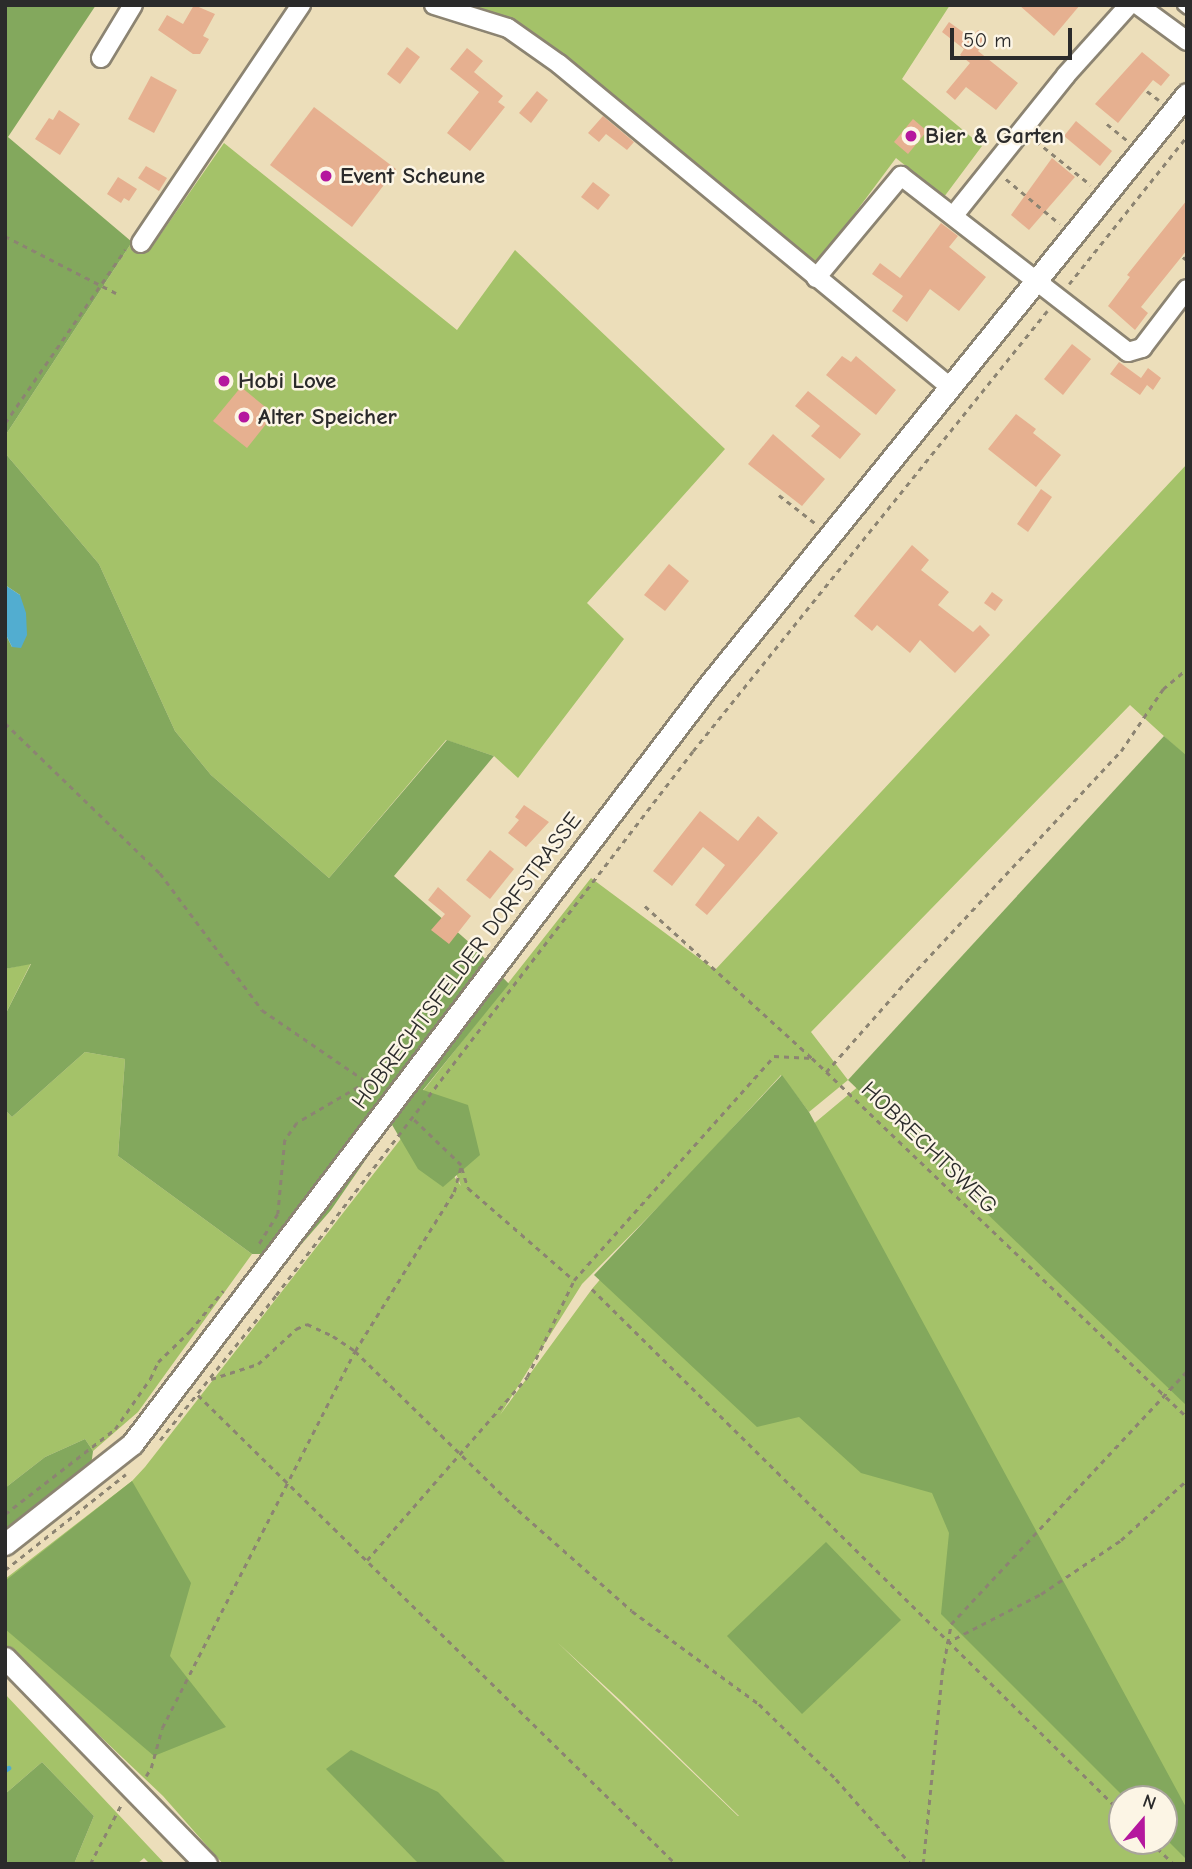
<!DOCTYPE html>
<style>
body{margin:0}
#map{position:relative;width:1192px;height:1869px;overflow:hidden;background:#ecdeba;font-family:"Comic Neue",sans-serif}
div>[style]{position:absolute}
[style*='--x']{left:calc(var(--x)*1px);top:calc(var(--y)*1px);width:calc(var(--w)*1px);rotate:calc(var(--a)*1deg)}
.green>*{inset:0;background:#a4c269}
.forest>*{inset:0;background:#83a85d}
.water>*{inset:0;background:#52add0}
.stream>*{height:5px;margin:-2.5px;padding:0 2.5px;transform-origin:2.5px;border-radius:2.5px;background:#52add0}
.building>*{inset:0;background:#e6b090}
.path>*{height:2.5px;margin-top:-1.25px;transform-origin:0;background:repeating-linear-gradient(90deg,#8c8472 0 5px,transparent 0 10px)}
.roads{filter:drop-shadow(2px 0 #8c8472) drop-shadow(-2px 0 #8c8472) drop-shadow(0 2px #8c8472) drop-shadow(0 -2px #8c8472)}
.service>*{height:9px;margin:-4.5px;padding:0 4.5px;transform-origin:4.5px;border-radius:4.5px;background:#fff}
.minor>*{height:18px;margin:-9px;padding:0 9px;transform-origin:9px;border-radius:9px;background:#fff}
.tertiary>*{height:21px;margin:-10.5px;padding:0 10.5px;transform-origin:10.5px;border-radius:10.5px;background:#fff}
.dots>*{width:19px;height:19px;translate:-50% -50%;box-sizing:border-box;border:4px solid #fcf5e5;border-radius:50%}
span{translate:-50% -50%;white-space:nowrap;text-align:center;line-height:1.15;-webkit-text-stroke:5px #fcf5e5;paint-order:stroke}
.poi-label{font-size:23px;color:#2b2b2b;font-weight:700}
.left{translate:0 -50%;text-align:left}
.street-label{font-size:23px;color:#2b2b2b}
.frame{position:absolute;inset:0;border:7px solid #2b2b2b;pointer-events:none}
.north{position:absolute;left:1108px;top:1785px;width:70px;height:70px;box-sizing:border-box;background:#fcf5e5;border:2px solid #a8a49b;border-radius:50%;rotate:20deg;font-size:19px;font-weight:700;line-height:28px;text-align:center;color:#2b2b2b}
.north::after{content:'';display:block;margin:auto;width:24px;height:32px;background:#b5179e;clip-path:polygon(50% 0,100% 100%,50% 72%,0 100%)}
.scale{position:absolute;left:950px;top:28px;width:122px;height:32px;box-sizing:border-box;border:4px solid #2b2b2b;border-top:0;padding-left:9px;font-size:21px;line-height:24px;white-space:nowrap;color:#2b2b2b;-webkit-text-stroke:5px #fcf5e5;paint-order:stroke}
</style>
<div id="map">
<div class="green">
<div style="clip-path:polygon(465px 5px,950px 5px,902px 79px,982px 146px,944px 197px,896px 158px,817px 264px,513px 20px)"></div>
<div style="clip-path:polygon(224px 143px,457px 330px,515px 250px,725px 449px,587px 603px,624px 639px,518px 778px,494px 756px,446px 740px,329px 878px,211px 775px,175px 731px,99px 564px,5px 453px,5px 436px,132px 242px,149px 251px)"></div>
<div style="clip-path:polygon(evenodd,1187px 464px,1187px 1864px,223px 1864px,163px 1796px,5px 1646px,5px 1579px,132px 1481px,145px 1467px,414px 1122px,461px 1186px,423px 1091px,591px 878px,715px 970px,1187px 464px,1130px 705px,1177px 748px,933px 1024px,811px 1126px,706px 1157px,781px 1075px,809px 1112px,848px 1080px,811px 1032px,1130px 705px,1187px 464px,684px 1181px,592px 1289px,500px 1415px,582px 1284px,684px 1181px,1187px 464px,557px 1642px,621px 1701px,739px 1816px,738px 1816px,557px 1642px,1187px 464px,1122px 1799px,1164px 1799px,1164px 1841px,1122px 1841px,1122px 1799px)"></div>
<div style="clip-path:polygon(31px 963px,5px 1015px,5px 969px)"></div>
<div style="clip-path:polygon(85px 1052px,125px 1059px,118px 1156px,252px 1254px,138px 1412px,93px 1451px,85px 1439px,45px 1457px,5px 1488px,5px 1110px,12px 1117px)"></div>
<div style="clip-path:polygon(5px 1694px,165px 1864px,150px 1864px,144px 1858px,137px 1864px,74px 1864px,94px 1816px,42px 1762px,5px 1794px)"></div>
</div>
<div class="forest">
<div style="clip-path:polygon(5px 5px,96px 5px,8px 137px,132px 242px,5px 436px)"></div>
<div style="clip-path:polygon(5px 453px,99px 564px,175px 731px,211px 775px,329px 878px,447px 740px,494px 756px,394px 876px,471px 944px,509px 984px,423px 1090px,468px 1105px,480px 1155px,443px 1187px,418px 1169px,391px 1123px,331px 1210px,293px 1254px,252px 1254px,118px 1156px,125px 1059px,85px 1052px,12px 1117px,5px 1110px,5px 1015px,31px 964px,5px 969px,5px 633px,12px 647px,20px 595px,5px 585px)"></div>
<div style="clip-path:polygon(1164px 736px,1187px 756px,1187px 1406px,848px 1080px)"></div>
<div style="clip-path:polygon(782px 1075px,809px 1112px,1187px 1809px,1187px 1860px,1164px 1837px,1164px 1799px,1126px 1799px,941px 1614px,949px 1533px,932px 1493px,861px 1473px,799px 1417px,757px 1427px,594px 1275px)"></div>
<div style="clip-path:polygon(85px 1439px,93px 1451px,91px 1466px,5px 1530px,5px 1488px,45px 1457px)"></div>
<div style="clip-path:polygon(132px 1481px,191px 1583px,170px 1656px,226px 1727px,154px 1756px,5px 1629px,5px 1581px)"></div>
<div style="clip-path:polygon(826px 1542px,901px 1620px,802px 1714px,727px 1636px)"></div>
<div style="clip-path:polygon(351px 1750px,438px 1792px,507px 1864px,419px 1864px,326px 1769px)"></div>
<div style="clip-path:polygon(42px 1762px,94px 1816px,74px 1864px,5px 1864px,5px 1794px)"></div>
</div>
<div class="water">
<div style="clip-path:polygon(5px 585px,20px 595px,26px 613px,27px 635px,21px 648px,12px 647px,5px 633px)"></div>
</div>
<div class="stream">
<div style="--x:5;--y:1770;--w:4;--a:-34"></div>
</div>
<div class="building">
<div style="clip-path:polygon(194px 5px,215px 14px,203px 36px,209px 39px,200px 54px,193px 54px,158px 30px,167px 15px,183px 24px)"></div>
<div style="clip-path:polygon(1019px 5px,1080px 5px,1054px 36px)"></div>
<div style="clip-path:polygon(949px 22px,971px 38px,978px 30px,988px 38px,978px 51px,1018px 83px,996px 110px,966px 87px,955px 100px,946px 92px,970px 63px,960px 55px,964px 49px,942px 32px)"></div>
<div style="clip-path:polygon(407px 47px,420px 57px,400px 84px,387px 74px)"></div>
<div style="clip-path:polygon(467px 48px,483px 61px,474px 72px,503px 96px,498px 102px,505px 107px,470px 151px,447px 133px,479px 92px,450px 69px)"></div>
<div style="clip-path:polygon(1142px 52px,1170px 75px,1161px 86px,1153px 80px,1118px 123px,1095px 104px)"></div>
<div style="clip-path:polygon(151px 76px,177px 90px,154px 133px,128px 119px)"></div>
<div style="clip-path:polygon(537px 91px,548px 100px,531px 123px,519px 113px)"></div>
<div style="clip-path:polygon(314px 107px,396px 169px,352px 227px,270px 165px)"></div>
<div style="clip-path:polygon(59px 110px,80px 124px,60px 155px,35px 139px,49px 118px,53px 120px)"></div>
<div style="clip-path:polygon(603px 116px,634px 142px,627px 150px,606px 134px,599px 142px,588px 133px)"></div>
<div style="clip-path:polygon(913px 119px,927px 131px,908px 154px,894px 142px)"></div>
<div style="clip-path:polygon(1076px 121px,1112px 151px,1100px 166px,1064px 136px)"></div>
<div style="clip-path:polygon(1052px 158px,1075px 177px,1029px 230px,1011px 215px)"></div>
<div style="clip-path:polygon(146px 166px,167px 178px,159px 191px,138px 178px)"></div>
<div style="clip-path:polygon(118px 177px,137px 189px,129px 201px,124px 198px,121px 203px,107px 194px)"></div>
<div style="clip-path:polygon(593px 182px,610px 195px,598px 210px,581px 197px)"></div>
<div style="clip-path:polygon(1187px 200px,1187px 250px,1141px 307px,1148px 313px,1135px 330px,1108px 306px,1130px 277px,1127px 275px)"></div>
<div style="clip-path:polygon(941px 223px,958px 236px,949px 247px,986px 277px,959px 311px,930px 289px,907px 322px,892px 311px,903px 296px,872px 274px,880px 263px,900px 278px)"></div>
<div style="clip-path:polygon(1072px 344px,1091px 359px,1063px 395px,1044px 379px)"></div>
<div style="clip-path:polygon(842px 356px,851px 362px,856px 356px,896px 390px,876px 415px,826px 375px)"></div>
<div style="clip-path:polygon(1119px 362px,1141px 378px,1148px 368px,1161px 378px,1153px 390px,1147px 385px,1140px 395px,1110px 374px)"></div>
<div style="clip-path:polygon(241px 387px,274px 414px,247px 448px,213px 421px)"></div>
<div style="clip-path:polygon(808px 391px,861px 434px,840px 459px,811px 436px,820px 426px,795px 406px)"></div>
<div style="clip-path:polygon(1016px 414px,1036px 429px,1033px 433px,1061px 455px,1036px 487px,988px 449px)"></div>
<div style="clip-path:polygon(773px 434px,825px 479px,802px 506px,748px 464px)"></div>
<div style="clip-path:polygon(1041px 489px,1052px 497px,1028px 532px,1017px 524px)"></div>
<div style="clip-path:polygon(912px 545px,929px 560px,921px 570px,949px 592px,938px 605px,973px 632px,980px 625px,990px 635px,955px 673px,920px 640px,910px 653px,877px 625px,872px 631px,854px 616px)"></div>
<div style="clip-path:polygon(669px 564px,689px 581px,665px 611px,644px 595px)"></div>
<div style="clip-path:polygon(992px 592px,1003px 600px,995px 611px,984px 603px)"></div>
<div style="clip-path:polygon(524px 805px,549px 822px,526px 847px,508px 833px,519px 820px,515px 817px)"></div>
<div style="clip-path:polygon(700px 811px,738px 841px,758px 816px,778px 833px,707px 915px,695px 905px,725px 865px,703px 847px,672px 886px,653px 871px)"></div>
<div style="clip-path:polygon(490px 850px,514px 869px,490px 899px,466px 880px)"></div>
<div style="clip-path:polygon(438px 887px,471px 916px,449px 944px,431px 930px,445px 914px,428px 900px)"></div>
</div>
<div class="path">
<div style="--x:1147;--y:91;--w:15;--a:37"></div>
<div style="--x:1107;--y:124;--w:26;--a:39"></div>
<div style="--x:1036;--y:141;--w:70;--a:38.7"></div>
<div style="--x:1006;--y:179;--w:70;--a:39.8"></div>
<div style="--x:5;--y:236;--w:125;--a:27.2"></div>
<div style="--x:1183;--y:257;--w:5;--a:37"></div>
<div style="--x:1069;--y:284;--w:189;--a:-51.4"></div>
<div style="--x:5;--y:423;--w:211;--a:-55.3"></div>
<div style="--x:779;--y:495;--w:46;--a:37.9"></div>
<div style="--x:5;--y:723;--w:216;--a:44.1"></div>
<div style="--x:160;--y:873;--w:171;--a:53.3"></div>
<div style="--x:262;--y:1010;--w:127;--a:34.4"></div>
<div style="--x:367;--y:1082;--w:81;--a:149.6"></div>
<div style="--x:297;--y:1123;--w:21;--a:125"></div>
<div style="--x:285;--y:1140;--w:74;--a:95.4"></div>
<div style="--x:278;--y:1214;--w:36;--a:122"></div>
<div style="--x:645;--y:906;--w:226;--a:42.3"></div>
<div style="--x:812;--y:1058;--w:519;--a:43.75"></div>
<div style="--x:826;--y:1072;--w:127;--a:-48.5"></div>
<div style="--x:910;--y:977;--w:309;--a:-47"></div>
<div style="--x:1121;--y:751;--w:75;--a:-55.9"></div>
<div style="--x:1163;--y:689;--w:31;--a:-40"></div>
<div style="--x:367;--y:1082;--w:14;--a:36"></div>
<div style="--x:462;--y:1168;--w:21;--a:73"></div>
<div style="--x:468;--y:1188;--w:140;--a:41"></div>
<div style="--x:592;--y:1289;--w:745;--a:44.67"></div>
<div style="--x:211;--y:1379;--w:49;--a:-17.7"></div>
<div style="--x:258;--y:1364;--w:52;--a:-42.6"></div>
<div style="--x:296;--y:1329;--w:12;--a:-24"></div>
<div style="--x:307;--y:1324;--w:29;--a:25"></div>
<div style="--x:333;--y:1336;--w:27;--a:34"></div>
<div style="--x:355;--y:1351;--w:228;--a:44.3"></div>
<div style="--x:518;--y:1510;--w:152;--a:41.5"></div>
<div style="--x:632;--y:1611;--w:157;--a:36.2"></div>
<div style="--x:759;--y:1704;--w:107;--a:44.2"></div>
<div style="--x:836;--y:1779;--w:113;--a:48.6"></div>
<div style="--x:198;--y:1395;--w:670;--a:44.46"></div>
<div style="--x:160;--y:1440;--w:186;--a:-51.3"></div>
<div style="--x:276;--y:1295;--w:685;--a:-52.53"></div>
<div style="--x:693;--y:751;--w:565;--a:-51.18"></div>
<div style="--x:5;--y:1514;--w:139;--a:-37.7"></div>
<div style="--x:115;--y:1429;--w:61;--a:-55"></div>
<div style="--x:150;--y:1379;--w:19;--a:-65"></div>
<div style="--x:158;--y:1362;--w:45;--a:-44.1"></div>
<div style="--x:190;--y:1331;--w:52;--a:-50.5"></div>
<div style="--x:367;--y:1560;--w:243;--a:-48.8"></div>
<div style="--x:527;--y:1377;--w:108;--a:-64.1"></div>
<div style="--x:574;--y:1280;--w:300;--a:-48.2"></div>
<div style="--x:774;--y:1056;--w:38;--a:3"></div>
<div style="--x:5;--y:1570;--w:154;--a:-38.4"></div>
<div style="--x:946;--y:1643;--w:107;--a:-27.3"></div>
<div style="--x:1041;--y:1594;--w:97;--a:-34"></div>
<div style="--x:1121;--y:1540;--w:89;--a:-42.3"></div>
<div style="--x:146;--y:1776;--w:9;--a:-58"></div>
<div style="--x:151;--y:1768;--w:41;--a:-74.6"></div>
<div style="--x:162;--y:1728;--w:424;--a:-62.9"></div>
<div style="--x:355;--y:1351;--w:187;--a:-58.1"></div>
<div style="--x:454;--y:1192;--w:28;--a:-75"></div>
<div style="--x:461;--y:1165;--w:66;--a:-136.2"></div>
<div style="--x:1150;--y:1841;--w:33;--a:44"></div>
<div style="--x:90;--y:1864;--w:67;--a:-62.3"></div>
<div style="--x:923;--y:1864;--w:192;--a:-84.3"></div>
<div style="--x:942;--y:1673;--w:50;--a:-79.6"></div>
<div style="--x:951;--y:1624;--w:346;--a:-47"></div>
</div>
<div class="roads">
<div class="service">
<div style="--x:1182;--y:5;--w:6;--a:39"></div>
</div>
<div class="minor">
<div style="--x:434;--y:5;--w:77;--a:17.3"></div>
<div style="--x:508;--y:28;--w:62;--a:35.2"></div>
<div style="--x:559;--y:64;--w:507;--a:39.56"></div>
<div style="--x:1138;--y:5;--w:61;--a:36.3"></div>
<div style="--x:101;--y:58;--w:62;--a:-58.9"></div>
<div style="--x:954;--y:215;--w:179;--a:-51.3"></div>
<div style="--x:1066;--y:75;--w:94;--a:-48"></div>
<div style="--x:141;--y:243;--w:287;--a:-56.1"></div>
<div style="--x:816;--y:278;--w:133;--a:-50.2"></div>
<div style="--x:901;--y:176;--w:287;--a:37.8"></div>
<div style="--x:1128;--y:352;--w:15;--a:-16"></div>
<div style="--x:1142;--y:348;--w:74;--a:-52.7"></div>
</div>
<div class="tertiary">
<div style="--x:5;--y:1544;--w:162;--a:-38.2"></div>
<div style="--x:132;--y:1444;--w:953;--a:-52.76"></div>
<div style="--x:709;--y:685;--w:760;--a:-51.03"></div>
<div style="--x:5;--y:1658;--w:288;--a:45.7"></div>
</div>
</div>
<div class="dots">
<div style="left:911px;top:136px;background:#b5179e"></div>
<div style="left:326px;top:176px;background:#b5179e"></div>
<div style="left:224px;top:381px;background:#b5179e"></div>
<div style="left:244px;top:417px;background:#b5179e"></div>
</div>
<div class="poi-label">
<span class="left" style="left:925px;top:136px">Bier &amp; Garten</span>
<span class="left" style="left:340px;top:176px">Event Scheune</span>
<span class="left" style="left:238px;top:381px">Hobi Love</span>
<span class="left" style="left:258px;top:417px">Alter Speicher</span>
</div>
<div class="street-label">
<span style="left:467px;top:961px;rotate:-53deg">HOBRECHTSFELDER DORFSTRASSE</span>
<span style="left:929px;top:1148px;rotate:44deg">HOBRECHTSWEG</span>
</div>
<div class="frame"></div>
<div class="north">N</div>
<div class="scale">50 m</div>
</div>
